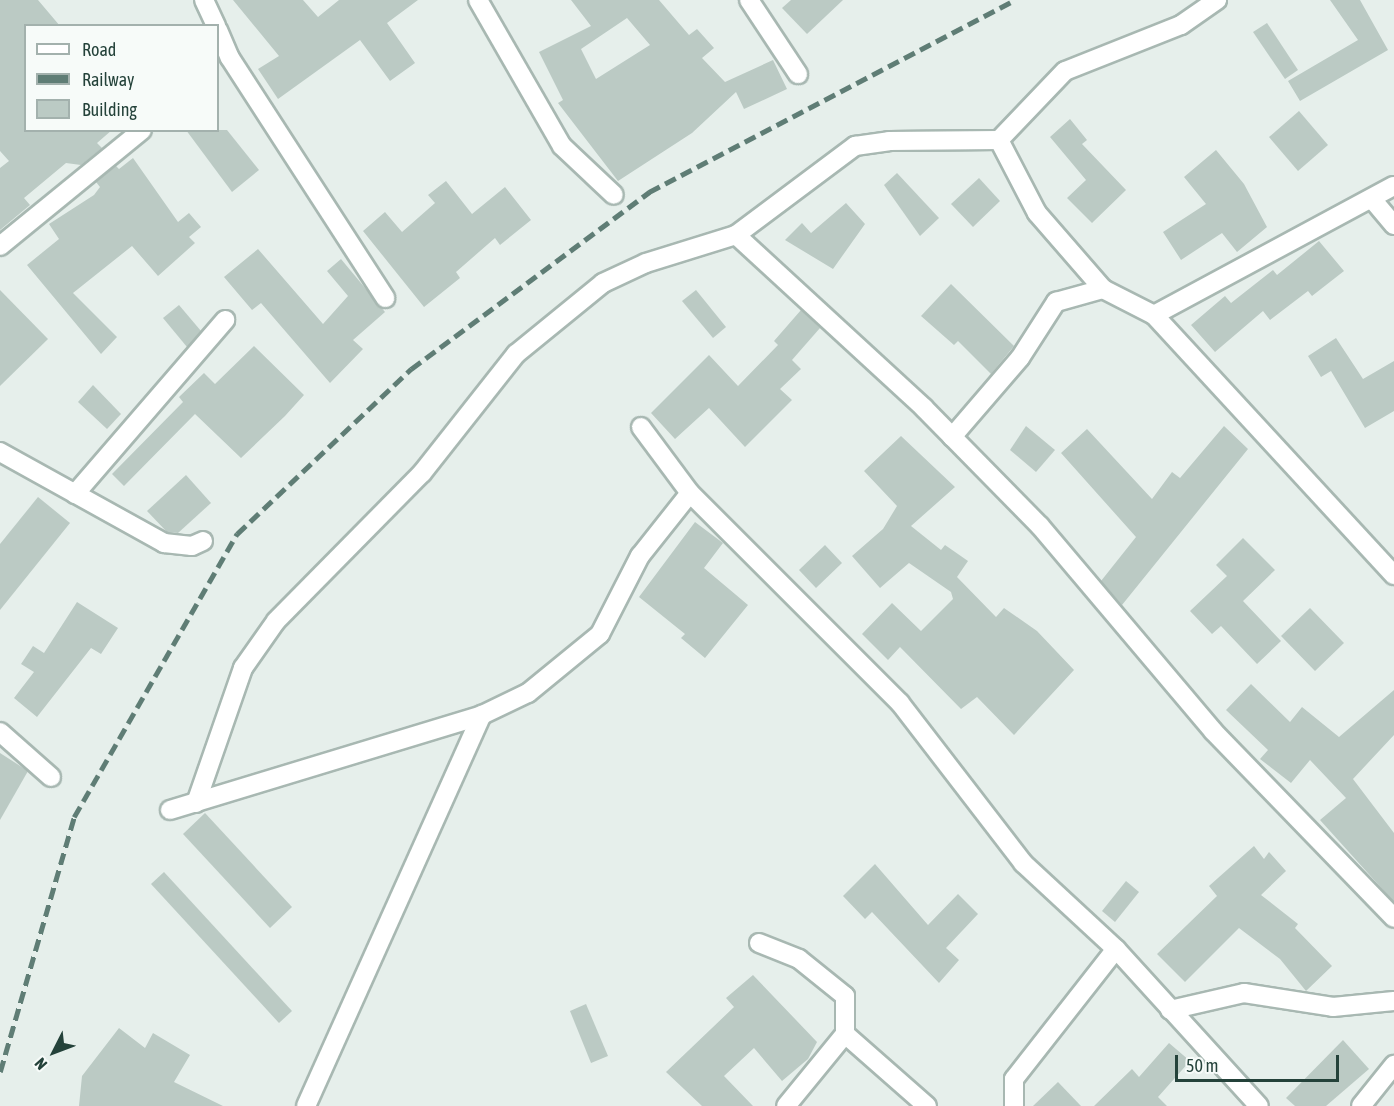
<!DOCTYPE html>
<style>
body{margin:0}
#map{position:relative;width:1394px;height:1106px;overflow:hidden;background:#e6efeb;font-family:"Asap Condensed",sans-serif}
div>[style]{position:absolute}
[style*='--x']{left:calc(var(--x)*1px);top:calc(var(--y)*1px);width:calc(var(--w)*1px);rotate:calc(var(--a)*1deg)}
.building>*{inset:0;background:#bbcac4}
.roads{filter:drop-shadow(2px 0 #a8b8b2) drop-shadow(-2px 0 #a8b8b2) drop-shadow(0 2px #a8b8b2) drop-shadow(0 -2px #a8b8b2)}
.minor>*{height:18px;margin:-9px;padding:0 9px;transform-origin:9px;border-radius:9px;background:#fff}
.rail>*{height:4.5px;margin-top:-2.25px;transform-origin:0;background:repeating-linear-gradient(90deg,#5f7d75 0 12px,transparent 0 18px)}
span{translate:-50% -50%;white-space:nowrap;text-align:center;line-height:1.15;-webkit-text-stroke:4.5px #f7fbf9;paint-order:stroke}
.legend{position:absolute;left:24px;top:24px;width:195px;height:108px;box-sizing:border-box;background:#f7fbf9;border:2px solid #a3b1ad;margin:0;padding:8px 10px;list-style:none;font-size:18px;color:#24423a}
.legend li{display:flex;align-items:center;gap:12px;height:30px}
.legend b{width:30px;border:2px solid #a3b1ad}
.north{position:absolute;left:24px;top:1022px;width:60px;height:60px;-webkit-text-stroke:4px #f7fbf9;paint-order:stroke;rotate:228deg;font-size:16px;font-weight:700;line-height:24px;text-align:center;color:#24423a}
.north::after{content:'';display:block;margin:auto;width:21px;height:27px;background:#24423a;clip-path:polygon(50% 0,100% 100%,50% 72%,0 100%)}
.scale{position:absolute;left:1175px;top:1055px;width:164px;height:27px;box-sizing:border-box;border:3px solid #24423a;border-top:0;padding-left:8px;font-size:18px;line-height:21px;white-space:nowrap;color:#24423a;-webkit-text-stroke:4px #f7fbf9;paint-order:stroke}
</style>
<div id="map">
<div class="building">
<div style="clip-path:polygon(0 0,38px 0,60px 26px,26px 26px,26px 130px,112px 130px,97px 143px,102px 148px,81px 165px,66px 163px,24px 198px,30px 205px,0 230px,0 168px,9px 161px,0 151px)"></div>
<div style="clip-path:polygon(233px 0,303px 0,318px 17px,339px 0,418px 0,387px 23px,415px 63px,390px 81px,360px 40px,278px 99px,258px 69px,279px 56px)"></div>
<div style="clip-path:polygon(evenodd,571px 0,659px 0,689px 35px,697px 29px,714px 48px,702px 58px,725px 82px,773px 60px,787px 89px,744px 109px,736px 92px,692px 133px,618px 181px,558px 103px,563px 100px,539px 52px,591px 26px,571px 0,627px 18px,650px 45px,596px 79px,581px 49px,627px 18px)"></div>
<div style="clip-path:polygon(791px 0,843px 0,807px 34px,782px 8px)"></div>
<div style="clip-path:polygon(1330px 0,1360px 0,1388px 50px,1300px 101px,1288px 81px,1358px 40px)"></div>
<div style="clip-path:polygon(1267px 23px,1298px 70px,1285px 79px,1253px 32px)"></div>
<div style="clip-path:polygon(1299px 111px,1328px 145px,1298px 171px,1269px 137px)"></div>
<div style="clip-path:polygon(1070px 119px,1087px 140px,1082px 144px,1126px 190px,1092px 223px,1067px 198px,1086px 180px,1050px 137px)"></div>
<div style="clip-path:polygon(186px 130px,227px 130px,259px 170px,232px 192px)"></div>
<div style="clip-path:polygon(1216px 150px,1244px 184px,1267px 227px,1237px 252px,1222px 233px,1181px 260px,1163px 232px,1206px 204px,1184px 177px)"></div>
<div style="clip-path:polygon(133px 158px,178px 222px,189px 213px,201px 227px,189px 237px,195px 243px,158px 276px,132px 246px,73px 293px,117px 337px,101px 354px,27px 265px,59px 239px,49px 224px,94px 195px,100px 187px,96px 182px,116px 166px,119px 169px)"></div>
<div style="clip-path:polygon(897px 173px,939px 218px,920px 236px,884px 185px)"></div>
<div style="clip-path:polygon(979px 178px,1000px 201px,973px 227px,951px 204px)"></div>
<div style="clip-path:polygon(446px 181px,472px 214px,505px 187px,531px 220px,500px 245px,495px 238px,456px 272px,460px 278px,424px 307px,363px 231px,385px 212px,402px 232px,435px 203px,428px 195px)"></div>
<div style="clip-path:polygon(846px 203px,865px 224px,833px 269px,785px 240px,802px 223px,811px 233px)"></div>
<div style="clip-path:polygon(1319px 241px,1344px 271px,1312px 296px,1308px 291px,1270px 320px,1263px 311px,1215px 352px,1191px 325px,1225px 296px,1231px 303px,1273px 270px,1277px 275px)"></div>
<div style="clip-path:polygon(258px 249px,323px 324px,348px 296px,327px 271px,341px 259px,385px 312px,353px 340px,363px 349px,330px 383px,261px 303px,252px 310px,224px 277px)"></div>
<div style="clip-path:polygon(951px 284px,1014px 346px,991px 374px,958px 341px,954px 345px,921px 316px)"></div>
<div style="clip-path:polygon(0 290px,48px 339px,0 386px)"></div>
<div style="clip-path:polygon(696px 290px,726px 327px,713px 338px,682px 301px)"></div>
<div style="clip-path:polygon(179px 305px,201px 331px,187px 347px,163px 318px)"></div>
<div style="clip-path:polygon(801px 310px,820px 328px,792px 360px,801px 369px,780px 389px,792px 400px,745px 447px,709px 408px,675px 439px,651px 413px,709px 355px,738px 386px,778px 345px,774px 341px)"></div>
<div style="clip-path:polygon(1336px 338px,1363px 379px,1394px 361px,1394px 411px,1365px 428px,1331px 371px,1321px 377px,1308px 356px)"></div>
<div style="clip-path:polygon(254px 346px,304px 395px,285px 416px,241px 458px,195px 414px,124px 486px,112px 474px,183px 402px,179px 397px,204px 373px,215px 384px)"></div>
<div style="clip-path:polygon(93px 385px,121px 414px,107px 429px,78px 402px)"></div>
<div style="clip-path:polygon(1026px 426px,1055px 450px,1036px 472px,1010px 450px)"></div>
<div style="clip-path:polygon(1224px 426px,1248px 449px,1122px 605px,1101px 581px,1136px 537px,1061px 453px,1087px 429px,1152px 499px,1172px 472px,1180px 478px)"></div>
<div style="clip-path:polygon(901px 436px,955px 487px,911px 526px,941px 550px,945px 545px,968px 561px,957px 577px,996px 617px,1004px 608px,1037px 631px,1074px 670px,1014px 735px,977px 697px,961px 709px,900px 647px,888px 660px,862px 634px,892px 603px,921px 631px,953px 599px,951px 592px,909px 563px,880px 588px,852px 556px,883px 529px,897px 506px,864px 471px)"></div>
<div style="clip-path:polygon(186px 475px,211px 503px,178px 533px,167px 532px,147px 511px)"></div>
<div style="clip-path:polygon(38px 497px,70px 523px,0 610px,0 544px)"></div>
<div style="clip-path:polygon(695px 522px,723px 543px,704px 568px,748px 605px,705px 658px,681px 638px,685px 634px,639px 597px)"></div>
<div style="clip-path:polygon(1243px 538px,1275px 570px,1243px 601px,1281px 641px,1257px 664px,1221px 626px,1212px 634px,1190px 611px,1227px 576px,1216px 565px)"></div>
<div style="clip-path:polygon(825px 545px,842px 563px,816px 588px,799px 570px)"></div>
<div style="clip-path:polygon(77px 602px,118px 628px,101px 654px,91px 648px,37px 717px,14px 698px,34px 672px,21px 664px,33px 646px,44px 653px)"></div>
<div style="clip-path:polygon(1310px 608px,1344px 643px,1315px 671px,1281px 636px)"></div>
<div style="clip-path:polygon(1251px 684px,1290px 722px,1302px 707px,1339px 737px,1394px 690px,1394px 735px,1353px 779px,1394px 833px,1394px 902px,1320px 820px,1346px 798px,1310px 760px,1291px 783px,1260px 759px,1268px 750px,1226px 710px)"></div>
<div style="clip-path:polygon(0 753px,28px 771px,0 820px)"></div>
<div style="clip-path:polygon(205px 813px,292px 907px,270px 928px,183px 834px)"></div>
<div style="clip-path:polygon(1254px 846px,1264px 859px,1269px 852px,1286px 871px,1261px 895px,1298px 924px,1295px 928px,1332px 966px,1306px 991px,1280px 959px,1239px 928px,1185px 982px,1157px 954px,1217px 896px,1209px 886px)"></div>
<div style="clip-path:polygon(875px 864px,928px 925px,958px 894px,978px 914px,946px 948px,959px 960px,939px 983px,872px 912px,865px 919px,843px 896px)"></div>
<div style="clip-path:polygon(164px 872px,292px 1011px,279px 1023px,151px 884px)"></div>
<div style="clip-path:polygon(1126px 881px,1139px 892px,1115px 922px,1102px 911px)"></div>
<div style="clip-path:polygon(753px 975px,817px 1042px,808px 1059px,782px 1081px,754px 1048px,724px 1076px,753px 1106px,702px 1106px,666px 1072px,734px 1007px,726px 998px)"></div>
<div style="clip-path:polygon(586px 1004px,608px 1056px,591px 1063px,570px 1011px)"></div>
<div style="clip-path:polygon(119px 1028px,145px 1048px,153px 1033px,190px 1055px,174px 1082px,223px 1106px,79px 1106px,82px 1076px)"></div>
<div style="clip-path:polygon(1343px 1040px,1369px 1069px,1326px 1106px,1295px 1106px,1286px 1098px)"></div>
<div style="clip-path:polygon(1169px 1043px,1190px 1061px,1158px 1097px,1167px 1106px,1094px 1106px,1132px 1069px,1139px 1077px)"></div>
<div style="clip-path:polygon(1058px 1082px,1081px 1106px,1033px 1106px)"></div>
</div>
<div class="roads">
<div class="minor">
<div style="--x:204;--y:0;--w:29;--a:65"></div>
<div style="--x:478;--y:0;--w:168;--a:60.1"></div>
<div style="--x:562;--y:146;--w:71;--a:43.3"></div>
<div style="--x:749;--y:0;--w:89;--a:56.5"></div>
<div style="--x:218;--y:30;--w:30;--a:67"></div>
<div style="--x:230;--y:58;--w:286;--a:57.1"></div>
<div style="--x:999;--y:140;--w:82;--a:62.5"></div>
<div style="--x:1037;--y:213;--w:101;--a:49"></div>
<div style="--x:1103;--y:289;--w:57;--a:27"></div>
<div style="--x:1154;--y:315;--w:354;--a:47.3"></div>
<div style="--x:1372;--y:199;--w:34;--a:50"></div>
<div style="--x:736;--y:235;--w:149;--a:-36.8"></div>
<div style="--x:855;--y:146;--w:34;--a:-8"></div>
<div style="--x:889;--y:141;--w:110;--a:-0.5"></div>
<div style="--x:999;--y:140;--w:95;--a:-46.3"></div>
<div style="--x:1065;--y:71;--w:125;--a:-21.6"></div>
<div style="--x:1181;--y:25;--w:44;--a:-34.8"></div>
<div style="--x:0;--y:246;--w:183;--a:-39.2"></div>
<div style="--x:1154;--y:315;--w:272;--a:-28.3"></div>
<div style="--x:641;--y:427;--w:82;--a:53.4"></div>
<div style="--x:690;--y:493;--w:297;--a:45"></div>
<div style="--x:900;--y:703;--w:202;--a:52.4"></div>
<div style="--x:1023;--y:863;--w:127;--a:42.8"></div>
<div style="--x:1116;--y:949;--w:212;--a:47.7"></div>
<div style="--x:952;--y:437;--w:104;--a:-49.3"></div>
<div style="--x:1020;--y:358;--w:67;--a:-57.3"></div>
<div style="--x:1056;--y:302;--w:49;--a:-15.5"></div>
<div style="--x:0;--y:452;--w:188;--a:29"></div>
<div style="--x:164;--y:543;--w:28;--a:6"></div>
<div style="--x:192;--y:546;--w:12;--a:-24"></div>
<div style="--x:75;--y:494;--w:230;--a:-49.2"></div>
<div style="--x:0;--y:732;--w:68;--a:41.4"></div>
<div style="--x:196;--y:803;--w:143;--a:-70.8"></div>
<div style="--x:243;--y:668;--w:57;--a:-54.9"></div>
<div style="--x:276;--y:621;--w:208;--a:-45.4"></div>
<div style="--x:422;--y:473;--w:152;--a:-51.7"></div>
<div style="--x:516;--y:354;--w:112;--a:-39.2"></div>
<div style="--x:603;--y:283;--w:47;--a:-24.9"></div>
<div style="--x:646;--y:263;--w:94;--a:-17.3"></div>
<div style="--x:736;--y:235;--w:255;--a:42.6"></div>
<div style="--x:924;--y:408;--w:165;--a:45.5"></div>
<div style="--x:1040;--y:526;--w:268;--a:49.8"></div>
<div style="--x:1213;--y:731;--w:260;--a:45.9"></div>
<div style="--x:170;--y:810;--w:326;--a:-16.9"></div>
<div style="--x:759;--y:943;--w:43;--a:21.8"></div>
<div style="--x:799;--y:959;--w:59;--a:38.8"></div>
<div style="--x:845;--y:996;--w:38;--a:90"></div>
<div style="--x:845;--y:1034;--w:93;--a:129.3"></div>
<div style="--x:1170;--y:1010;--w:76;--a:-12.9"></div>
<div style="--x:1244;--y:993;--w:90;--a:8.9"></div>
<div style="--x:1333;--y:1007;--w:61;--a:-5.6"></div>
<div style="--x:845;--y:1034;--w:109;--a:41.3"></div>
<div style="--x:306;--y:1106;--w:429;--a:-65.8"></div>
<div style="--x:482;--y:715;--w:51;--a:-25.6"></div>
<div style="--x:528;--y:693;--w:93;--a:-39.3"></div>
<div style="--x:600;--y:634;--w:88;--a:-62.9"></div>
<div style="--x:640;--y:556;--w:80;--a:-51.6"></div>
<div style="--x:1014;--y:1106;--w:27;--a:-90"></div>
<div style="--x:1014;--y:1079;--w:165;--a:-51.9"></div>
<div style="--x:1361;--y:1106;--w:53;--a:-51.2"></div>
</div>
</div>
<div class="rail">
<div style="--x:0;--y:1072;--w:266;--a:-73.8"></div>
<div style="--x:74;--y:817;--w:327;--a:-60.1"></div>
<div style="--x:237;--y:534;--w:240;--a:-43.5"></div>
<div style="--x:411;--y:369;--w:297;--a:-36.6"></div>
<div style="--x:649;--y:192;--w:412;--a:-27.7"></div>
</div>
<ul class="legend">
<li><b style="height:8px;background:#fff"></b>Road</li>
<li><b style="height:8px;background:#5f7d75"></b>Railway</li>
<li><b style="height:16px;background:#bbcac4"></b>Building</li>
</ul>
<div class="north">N</div>
<div class="scale">50 m</div>
</div>
